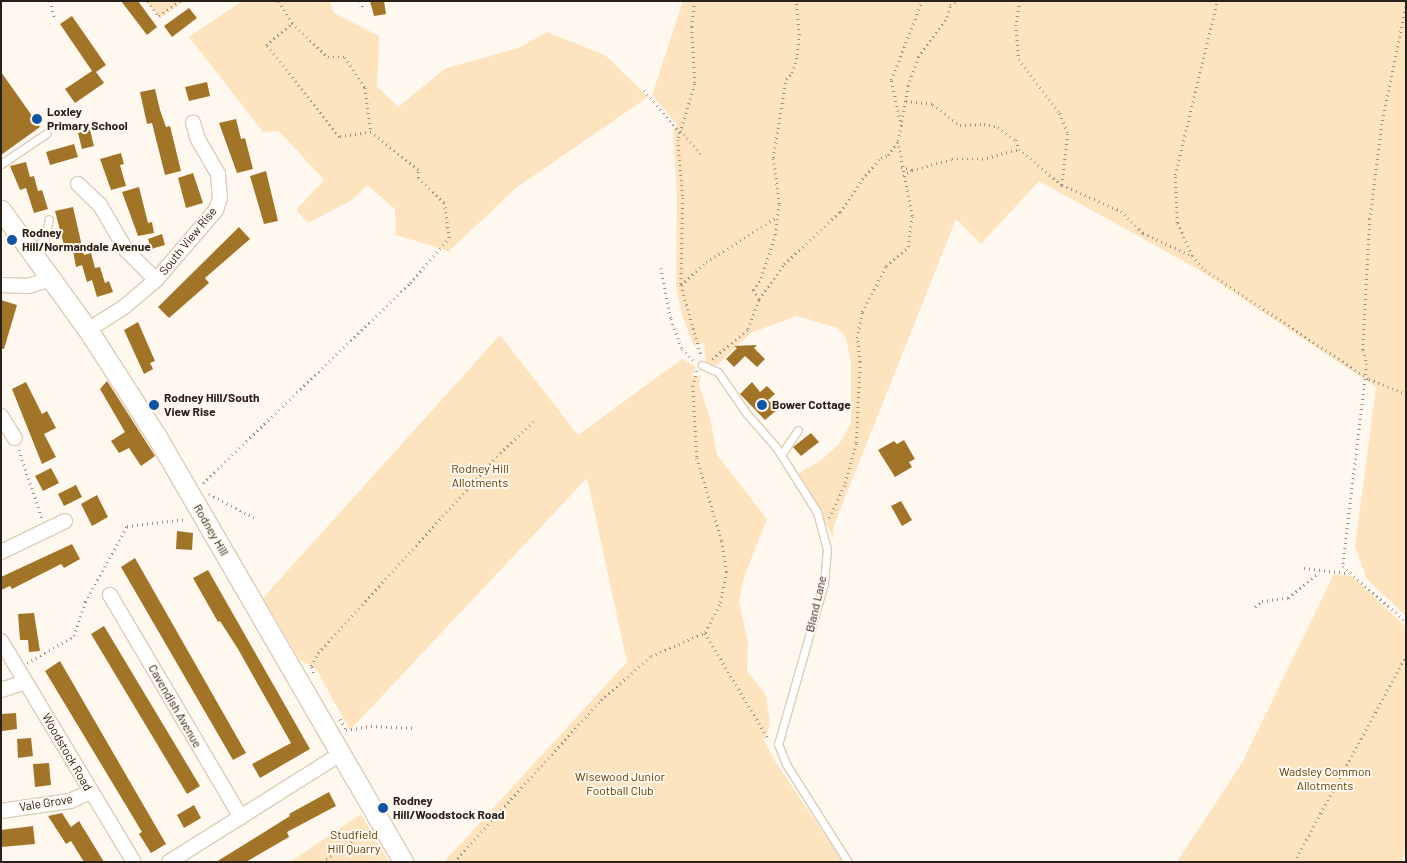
<!DOCTYPE html>
<style>
body{margin:0}
#map{position:relative;width:1407px;height:863px;overflow:hidden;background:#fff8ef;font-family:Barlow,sans-serif}
div>[style]{position:absolute}
[style*='--x']{left:calc(var(--x)*1px);top:calc(var(--y)*1px);width:calc(var(--w)*1px);rotate:calc(var(--a)*1deg)}
.green>*{inset:0;background:#fee3bf}
.building>*{inset:0;background:#a27428}
.path>*{height:2.5px;margin-top:-1.25px;transform-origin:0;background:repeating-linear-gradient(90deg,#979188 0 1px,transparent 0 5px)}
.roads{filter:drop-shadow(1px 0 #ddcdb7) drop-shadow(-1px 0 #ddcdb7) drop-shadow(0 1px #ddcdb7) drop-shadow(0 -1px #ddcdb7)}
.lane>*{height:7px;margin:-3.5px;padding:0 3.5px;transform-origin:3.5px;border-radius:3.5px;background:#fff}
.street>*{height:14px;margin:-7px;padding:0 7px;transform-origin:7px;border-radius:7px;background:#fff}
.secondary>*{height:19px;margin:-9.5px;padding:0 9.5px;transform-origin:9.5px;border-radius:9.5px;background:#fff}
.dots>*{width:14px;height:14px;translate:-50% -50%;box-sizing:border-box;border:2px solid #fff8ef;border-radius:50%}
span{translate:-50% -50%;white-space:nowrap;text-align:center;line-height:1.15;-webkit-text-stroke:4px #fff8ef;paint-order:stroke}
.poi-label{font-size:12px;color:#272119;font-weight:700}
.left{translate:0 -50%;text-align:left}
.street-label{font-size:12px;color:#272119}
.park-label{font-size:12px;color:#614003}
.frame{position:absolute;inset:0;border:2px solid #272119;pointer-events:none}
</style>
<div id="map">
<div class="green">
<div style="clip-path:polygon(146px 1px,181px 1px,182px 2px,160px 18px)"></div>
<div style="clip-path:polygon(242px 1px,329px 1px,334px 13px,379px 36px,377px 86px,398px 107px,446px 68px,519px 48px,547px 32px,605px 55px,648px 97px,516px 188px,449px 251px,454px 257px,446px 250px,396px 235px,395px 209px,367px 185px,352px 200px,308px 223px,296px 210px,324px 180px,279px 131px,263px 132px,189px 37px)"></div>
<div style="clip-path:polygon(683px 1px,1406px 1px,1406px 616px,1367px 579px,1355px 547px,1376px 387px,1201px 271px,1039px 181px,981px 244px,956px 219px,833px 528px,834px 539px,799px 473px,820px 461px,839px 444px,851px 424px,851px 363px,846px 338px,838px 328px,796px 316px,751px 333px,717px 365px,711px 365px,706px 361px,704px 343px,694px 346px,682px 315px,676px 286px,677px 199px,673px 131px,677px 125px,652px 95px)"></div>
<div style="clip-path:polygon(500px 335px,578px 435px,682px 359px,696px 367px,691px 378px,701px 375px,699px 385px,710px 418px,717px 455px,767px 519px,744px 577px,739px 602px,748px 643px,747px 671px,766px 695px,770px 725px,764px 740px,775px 761px,843px 862px,444px 862px,627px 662px,587px 478px,350px 730px,316px 669px,300px 660px,263px 598px)"></div>
<div style="clip-path:polygon(1334px 574px,1352px 576px,1406px 627px,1406px 853px,1401px 862px,1177px 862px,1242px 763px)"></div>
<div style="clip-path:polygon(361px 814px,389px 862px,290px 862px)"></div>
</div>
<div class="building">
<div style="clip-path:polygon(121px 1px,138px 1px,157px 27px,147px 35px)"></div>
<div style="clip-path:polygon(370px 1px,384px 1px,386px 14px,374px 16px)"></div>
<div style="clip-path:polygon(189px 8px,197px 18px,172px 37px,164px 26px)"></div>
<div style="clip-path:polygon(72px 16px,106px 65px,96px 72px,104px 83px,75px 103px,65px 89px,92px 71px,60px 24px)"></div>
<div style="clip-path:polygon(1px 72px,40px 127px,1px 155px)"></div>
<div style="clip-path:polygon(207px 82px,210px 96px,189px 101px,185px 87px)"></div>
<div style="clip-path:polygon(155px 89px,160px 110px,166px 127px,170px 126px,181px 171px,165px 175px,152px 123px,147px 124px,140px 92px)"></div>
<div style="clip-path:polygon(236px 119px,241px 139px,245px 138px,253px 169px,237px 173px,219px 123px)"></div>
<div style="clip-path:polygon(90px 130px,94px 146px,82px 149px,78px 133px)"></div>
<div style="clip-path:polygon(74px 144px,78px 157px,50px 165px,46px 152px)"></div>
<div style="clip-path:polygon(121px 153px,124px 164px,120px 165px,126px 186px,111px 190px,100px 159px)"></div>
<div style="clip-path:polygon(26px 162px,30px 177px,34px 176px,38px 191px,42px 190px,48px 209px,34px 213px,26px 188px,20px 190px,10px 166px)"></div>
<div style="clip-path:polygon(266px 171px,278px 221px,264px 224px,250px 176px)"></div>
<div style="clip-path:polygon(193px 173px,203px 203px,186px 208px,178px 178px)"></div>
<div style="clip-path:polygon(139px 187px,148px 223px,152px 222px,154px 233px,138px 236px,122px 192px)"></div>
<div style="clip-path:polygon(73px 207px,84px 255px,91px 253px,95px 268px,100px 267px,105px 283px,109px 281px,113px 292px,97px 297px,92px 280px,87px 282px,82px 265px,76px 267px,73px 251px,66px 253px,55px 211px)"></div>
<div style="clip-path:polygon(239px 227px,250px 239px,205px 278px,209px 283px,169px 318px,158px 307px)"></div>
<div style="clip-path:polygon(162px 234px,165px 245px,151px 249px,148px 239px)"></div>
<div style="clip-path:polygon(1px 300px,17px 305px,4px 349px,1px 349px)"></div>
<div style="clip-path:polygon(138px 322px,155px 361px,150px 363px,153px 369px,144px 374px,124px 330px)"></div>
<div style="clip-path:polygon(757px 345px,754px 348px,765px 359px,757px 367px,745px 356px,734px 367px,726px 359px,737px 348px,734px 346px)"></div>
<div style="clip-path:polygon(107px 381px,155px 456px,141px 466px,129px 448px,119px 453px,111px 441px,125px 432px,100px 389px)"></div>
<div style="clip-path:polygon(26px 382px,42px 414px,47px 411px,56px 428px,44px 434px,56px 457px,42px 464px,12px 389px)"></div>
<div style="clip-path:polygon(752px 382px,760px 392px,767px 386px,775px 394px,768px 400px,778px 409px,765px 420px,740px 394px)"></div>
<div style="clip-path:polygon(811px 433px,819px 442px,801px 456px,793px 447px)"></div>
<div style="clip-path:polygon(904px 440px,915px 459px,909px 462px,912px 467px,895px 477px,878px 450px,894px 441px,897px 444px)"></div>
<div style="clip-path:polygon(51px 468px,59px 483px,43px 491px,35px 476px)"></div>
<div style="clip-path:polygon(76px 485px,82px 497px,64px 506px,58px 494px)"></div>
<div style="clip-path:polygon(97px 495px,108px 517px,92px 526px,81px 504px)"></div>
<div style="clip-path:polygon(901px 501px,912px 520px,902px 526px,891px 506px)"></div>
<div style="clip-path:polygon(177px 531px,193px 533px,192px 550px,176px 549px)"></div>
<div style="clip-path:polygon(72px 544px,80px 559px,64px 568px,61px 564px,12px 589px,10px 586px,1px 590px,1px 577px)"></div>
<div style="clip-path:polygon(135px 558px,246px 753px,233px 760px,121px 567px)"></div>
<div style="clip-path:polygon(208px 570px,310px 749px,260px 778px,252px 764px,291px 743px,238px 649px,220px 621px,218px 622px,193px 578px)"></div>
<div style="clip-path:polygon(34px 613px,40px 651px,29px 652px,28px 640px,20px 640px,18px 614px)"></div>
<div style="clip-path:polygon(104px 626px,200px 786px,187px 794px,91px 634px)"></div>
<div style="clip-path:polygon(60px 661px,166px 844px,151px 853px,139px 834px,142px 832px,45px 671px)"></div>
<div style="clip-path:polygon(16px 713px,17px 729px,2px 731px,1px 714px)"></div>
<div style="clip-path:polygon(31px 738px,33px 756px,18px 758px,17px 739px)"></div>
<div style="clip-path:polygon(49px 763px,51px 785px,35px 787px,33px 764px)"></div>
<div style="clip-path:polygon(329px 792px,336px 806px,287px 832px,289px 837px,246px 862px,216px 862px,290px 816px,289px 814px)"></div>
<div style="clip-path:polygon(194px 805px,201px 818px,184px 828px,177px 815px)"></div>
<div style="clip-path:polygon(62px 813px,71px 827px,79px 821px,104px 862px,84px 862px,71px 841px,66px 844px,48px 816px)"></div>
<div style="clip-path:polygon(33px 826px,35px 844px,1px 847px,1px 830px)"></div>
</div>
<div class="path">
<div style="--x:50;--y:1;--w:19;--a:74"></div>
<div style="--x:148;--y:1;--w:19;--a:54"></div>
<div style="--x:159;--y:16;--w:26;--a:-36"></div>
<div style="--x:279;--y:1;--w:26;--a:59"></div>
<div style="--x:292;--y:23;--w:50;--a:43.4"></div>
<div style="--x:328;--y:57;--w:17;--a:0"></div>
<div style="--x:345;--y:57;--w:37;--a:57"></div>
<div style="--x:365;--y:88;--w:44;--a:82.2"></div>
<div style="--x:361;--y:1;--w:10;--a:73"></div>
<div style="--x:398;--y:1;--w:3;--a:90"></div>
<div style="--x:695;--y:1;--w:26;--a:97"></div>
<div style="--x:692;--y:27;--w:57;--a:87"></div>
<div style="--x:695;--y:84;--w:59;--a:106.9"></div>
<div style="--x:678;--y:140;--w:58;--a:85.1"></div>
<div style="--x:683;--y:198;--w:87;--a:91.3"></div>
<div style="--x:681;--y:285;--w:73;--a:74.1"></div>
<div style="--x:1020;--y:1;--w:24;--a:99"></div>
<div style="--x:1016;--y:25;--w:34;--a:85"></div>
<div style="--x:1019;--y:59;--w:68;--a:52.8"></div>
<div style="--x:1060;--y:113;--w:22;--a:69"></div>
<div style="--x:1068;--y:134;--w:51;--a:96.7"></div>
<div style="--x:1406;--y:7;--w:119;--a:101.6"></div>
<div style="--x:1382;--y:124;--w:96;--a:97.2"></div>
<div style="--x:1370;--y:219;--w:131;--a:93.1"></div>
<div style="--x:1363;--y:350;--w:15;--a:74"></div>
<div style="--x:1367;--y:364;--w:203;--a:96.8"></div>
<div style="--x:1343;--y:566;--w:84;--a:41.6"></div>
<div style="--x:644;--y:90;--w:56;--a:50.1"></div>
<div style="--x:906;--y:101;--w:27;--a:6"></div>
<div style="--x:933;--y:104;--w:34;--a:38"></div>
<div style="--x:960;--y:125;--w:24;--a:-2"></div>
<div style="--x:984;--y:124;--w:14;--a:12"></div>
<div style="--x:998;--y:127;--w:22;--a:36"></div>
<div style="--x:1016;--y:140;--w:9;--a:72"></div>
<div style="--x:1019;--y:149;--w:56;--a:39.9"></div>
<div style="--x:1062;--y:185;--w:64;--a:23.8"></div>
<div style="--x:1121;--y:211;--w:31;--a:45"></div>
<div style="--x:1143;--y:233;--w:54;--a:25.1"></div>
<div style="--x:1192;--y:256;--w:19;--a:47"></div>
<div style="--x:1205;--y:270;--w:197;--a:33.6"></div>
<div style="--x:1369;--y:379;--w:40;--a:22"></div>
<div style="--x:901;--y:126;--w:47;--a:-102.3"></div>
<div style="--x:891;--y:80;--w:85;--a:-68.6"></div>
<div style="--x:681;--y:130;--w:35;--a:51"></div>
<div style="--x:901;--y:167;--w:11;--a:15"></div>
<div style="--x:912;--y:170;--w:41;--a:-15.4"></div>
<div style="--x:952;--y:159;--w:30;--a:0"></div>
<div style="--x:982;--y:159;--w:38;--a:-15"></div>
<div style="--x:903;--y:176;--w:11;--a:-34"></div>
<div style="--x:1192;--y:256;--w:36;--a:-114"></div>
<div style="--x:1177;--y:223;--w:48;--a:-92.4"></div>
<div style="--x:1175;--y:175;--w:179;--a:-76.4"></div>
<div style="--x:661;--y:268;--w:52;--a:78.9"></div>
<div style="--x:671;--y:319;--w:32;--a:70"></div>
<div style="--x:682;--y:349;--w:17;--a:45"></div>
<div style="--x:681;--y:285;--w:34;--a:-43"></div>
<div style="--x:706;--y:262;--w:84;--a:-32.4"></div>
<div style="--x:759;--y:299;--w:11;--a:-124"></div>
<div style="--x:753;--y:290;--w:14;--a:-56"></div>
<div style="--x:761;--y:278;--w:45;--a:-72"></div>
<div style="--x:775;--y:235;--w:31;--a:-83"></div>
<div style="--x:779;--y:204;--w:46;--a:-97.4"></div>
<div style="--x:773;--y:158;--w:80;--a:-80.7"></div>
<div style="--x:786;--y:79;--w:8;--a:-45"></div>
<div style="--x:792;--y:73;--w:19;--a:-74"></div>
<div style="--x:797;--y:55;--w:20;--a:-84"></div>
<div style="--x:799;--y:35;--w:34;--a:-95"></div>
<div style="--x:712;--y:359;--w:47;--a:-39.8"></div>
<div style="--x:748;--y:329;--w:32;--a:-70"></div>
<div style="--x:759;--y:299;--w:43;--a:-54.5"></div>
<div style="--x:784;--y:264;--w:76;--a:-42.9"></div>
<div style="--x:840;--y:212;--w:40;--a:-56"></div>
<div style="--x:862;--y:179;--w:28;--a:-48"></div>
<div style="--x:881;--y:158;--w:8;--a:-23"></div>
<div style="--x:888;--y:155;--w:17;--a:-54"></div>
<div style="--x:898;--y:141;--w:56;--a:-79.7"></div>
<div style="--x:908;--y:86;--w:31;--a:-71"></div>
<div style="--x:918;--y:57;--w:49;--a:-54.1"></div>
<div style="--x:947;--y:17;--w:12;--a:-76"></div>
<div style="--x:950;--y:5;--w:8;--a:-30"></div>
<div style="--x:697;--y:371;--w:16;--a:105"></div>
<div style="--x:693;--y:386;--w:72;--a:86.8"></div>
<div style="--x:697;--y:458;--w:87;--a:73.2"></div>
<div style="--x:722;--y:541;--w:31;--a:81"></div>
<div style="--x:727;--y:572;--w:34;--a:102"></div>
<div style="--x:720;--y:605;--w:32;--a:118"></div>
<div style="--x:705;--y:633;--w:125;--a:59.1"></div>
<div style="--x:19;--y:450;--w:72;--a:71.3"></div>
<div style="--x:203;--y:483;--w:288;--a:-44"></div>
<div style="--x:410;--y:283;--w:60;--a:-49.1"></div>
<div style="--x:449;--y:238;--w:35;--a:-98"></div>
<div style="--x:444;--y:203;--w:36;--a:-136"></div>
<div style="--x:418;--y:178;--w:8;--a:-90"></div>
<div style="--x:418;--y:170;--w:60;--a:-141"></div>
<div style="--x:371;--y:132;--w:32;--a:171"></div>
<div style="--x:339;--y:137;--w:117;--a:-128.4"></div>
<div style="--x:266;--y:45;--w:34;--a:-40"></div>
<div style="--x:209;--y:494;--w:52;--a:27.6"></div>
<div style="--x:829;--y:518;--w:38;--a:-65"></div>
<div style="--x:845;--y:483;--w:41;--a:-74.6"></div>
<div style="--x:856;--y:443;--w:81;--a:-87.2"></div>
<div style="--x:860;--y:362;--w:24;--a:-97"></div>
<div style="--x:857;--y:338;--w:26;--a:-79"></div>
<div style="--x:862;--y:312;--w:52;--a:-62.4"></div>
<div style="--x:886;--y:266;--w:29;--a:-41"></div>
<div style="--x:908;--y:247;--w:31;--a:-83"></div>
<div style="--x:912;--y:216;--w:74;--a:-100.9"></div>
<div style="--x:1304;--y:568;--w:43;--a:6.6"></div>
<div style="--x:1255;--y:607;--w:9;--a:-41"></div>
<div style="--x:1262;--y:601;--w:26;--a:-7"></div>
<div style="--x:1288;--y:598;--w:40;--a:-40"></div>
<div style="--x:27;--y:663;--w:54;--a:-29.9"></div>
<div style="--x:74;--y:636;--w:36;--a:-72"></div>
<div style="--x:85;--y:602;--w:87;--a:-61.1"></div>
<div style="--x:127;--y:526;--w:60;--a:-6.7"></div>
<div style="--x:313;--y:673;--w:7;--a:-106"></div>
<div style="--x:311;--y:666;--w:15;--a:-62"></div>
<div style="--x:318;--y:653;--w:270;--a:-47.7"></div>
<div style="--x:500;--y:453;--w:47;--a:-43.3"></div>
<div style="--x:340;--y:719;--w:12;--a:59"></div>
<div style="--x:346;--y:730;--w:25;--a:-9"></div>
<div style="--x:371;--y:726;--w:45;--a:2.5"></div>
<div style="--x:322;--y:862;--w:55;--a:-34"></div>
<div style="--x:454;--y:862;--w:219;--a:-47.8"></div>
<div style="--x:601;--y:700;--w:67;--a:-41.3"></div>
<div style="--x:651;--y:656;--w:58;--a:-23.5"></div>
<div style="--x:1294;--y:862;--w:234;--a:-61.5"></div>
<div style="--x:1406;--y:862;--w:1;--a:-90"></div>
</div>
<div class="roads">
<div class="lane">
<div style="--x:1;--y:164;--w:55;--a:-34"></div>
<div style="--x:32;--y:249;--w:16;--a:-38"></div>
<div style="--x:45;--y:239;--w:20;--a:-79"></div>
<div style="--x:702;--y:365;--w:17;--a:24"></div>
<div style="--x:718;--y:372;--w:51;--a:55.4"></div>
<div style="--x:747;--y:414;--w:44;--a:48.7"></div>
<div style="--x:776;--y:447;--w:77;--a:57.8"></div>
<div style="--x:817;--y:512;--w:38;--a:75"></div>
<div style="--x:827;--y:549;--w:34;--a:95"></div>
<div style="--x:824;--y:583;--w:167;--a:105.9"></div>
<div style="--x:778;--y:744;--w:22;--a:68"></div>
<div style="--x:786;--y:764;--w:116;--a:57.7"></div>
<div style="--x:781;--y:455;--w:30;--a:-56"></div>
</div>
<div class="street">
<div style="--x:78;--y:184;--w:30;--a:44"></div>
<div style="--x:100;--y:205;--w:52;--a:60"></div>
<div style="--x:126;--y:250;--w:42;--a:45"></div>
<div style="--x:1;--y:285;--w:27;--a:2"></div>
<div style="--x:28;--y:286;--w:24;--a:-17"></div>
<div style="--x:88;--y:330;--w:43;--a:-32.6"></div>
<div style="--x:124;--y:307;--w:42;--a:-40.2"></div>
<div style="--x:156;--y:280;--w:92;--a:-49.4"></div>
<div style="--x:216;--y:210;--w:13;--a:-72"></div>
<div style="--x:220;--y:198;--w:24;--a:-95"></div>
<div style="--x:218;--y:174;--w:39;--a:-120"></div>
<div style="--x:198;--y:140;--w:18;--a:-106"></div>
<div style="--x:1;--y:416;--w:26;--a:58"></div>
<div style="--x:1;--y:552;--w:71;--a:-25.8"></div>
<div style="--x:110;--y:595;--w:258;--a:59.5"></div>
<div style="--x:1;--y:641;--w:258;--a:59"></div>
<div style="--x:1;--y:690;--w:25;--a:-18"></div>
<div style="--x:1;--y:811;--w:70;--a:-8.2"></div>
<div style="--x:70;--y:801;--w:22;--a:-24"></div>
<div style="--x:169;--y:862;--w:201;--a:-32.2"></div>
</div>
<div class="secondary">
<div style="--x:1;--y:210;--w:148;--a:54.1"></div>
<div style="--x:88;--y:330;--w:127;--a:57.2"></div>
<div style="--x:157;--y:437;--w:491;--a:59.9"></div>
</div>
</div>
<div class="dots">
<div style="left:37px;top:119px;background:#1055a5"></div>
<div style="left:12px;top:240px;background:#1055a5"></div>
<div style="left:154px;top:405px;background:#1055a5"></div>
<div style="left:762px;top:405px;background:#1055a5"></div>
<div style="left:383px;top:808px;background:#1055a5"></div>
</div>
<div class="poi-label">
<span class="left" style="left:47px;top:119px">Loxley<br>Primary School</span>
<span class="left" style="left:22px;top:240px">Rodney<br>Hill/Normandale Avenue</span>
<span class="left" style="left:164px;top:405px">Rodney Hill/South<br>View Rise</span>
<span class="left" style="left:772px;top:405px">Bower Cottage</span>
<span class="left" style="left:393px;top:808px">Rodney<br>Hill/Woodstock Road</span>
</div>
<div class="street-label">
<span style="left:188px;top:241px;rotate:-51deg">South View Rise</span>
<span style="left:211px;top:530px;rotate:60deg">Rodney Hill</span>
<span style="left:816px;top:604px;rotate:-77deg">Bland Lane</span>
<span style="left:175px;top:706px;rotate:60deg">Cavendish Avenue</span>
<span style="left:67px;top:752px;rotate:60deg">Woodstock Road</span>
<span style="left:46px;top:803px;rotate:-9deg">Vale Grove</span>
</div>
<div class="park-label">
<span style="left:480px;top:476px">Rodney Hill<br>Allotments</span>
<span style="left:1325px;top:779px">Wadsley Common<br>Allotments</span>
<span style="left:620px;top:784px">Wisewood Junior<br>Football Club</span>
<span style="left:354px;top:842px">Studfield<br>Hill Quarry</span>
</div>
<div class="frame"></div>
</div>
